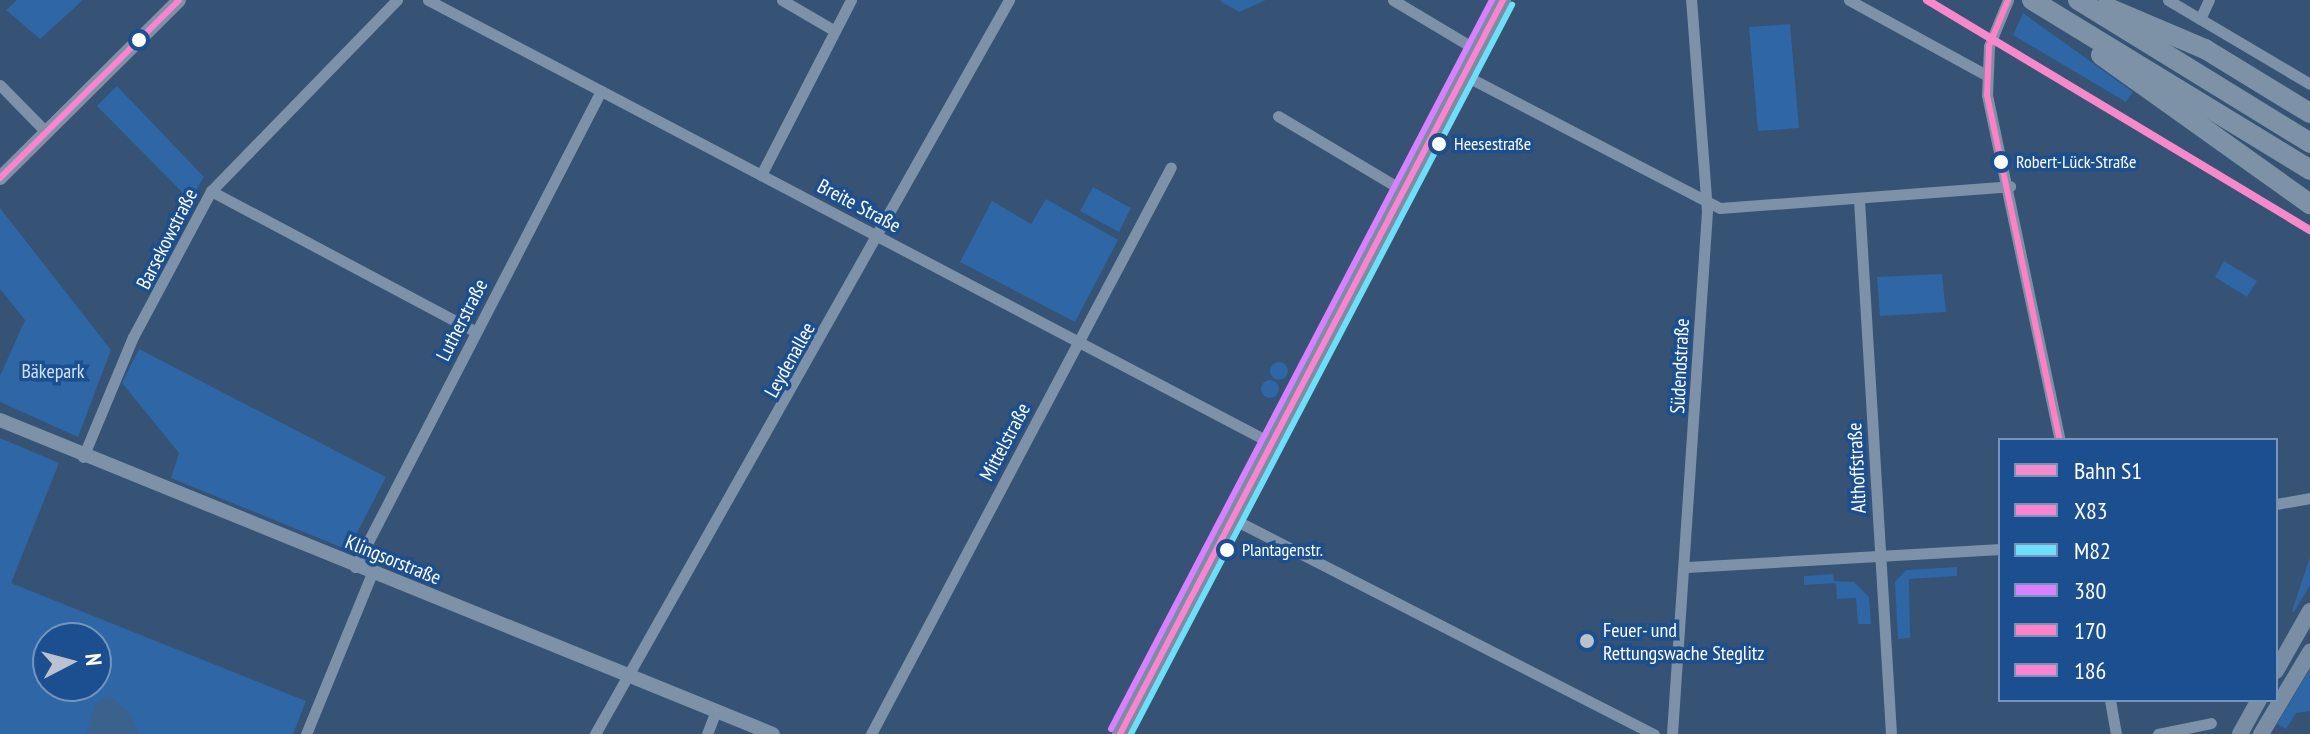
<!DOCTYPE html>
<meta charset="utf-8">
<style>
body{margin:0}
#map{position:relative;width:2310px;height:734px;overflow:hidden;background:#365274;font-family:"PT Sans Narrow",sans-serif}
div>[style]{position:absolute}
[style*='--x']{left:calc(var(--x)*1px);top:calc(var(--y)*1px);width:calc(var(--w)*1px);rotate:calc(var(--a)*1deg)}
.green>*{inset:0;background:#2f66a5}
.round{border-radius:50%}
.water>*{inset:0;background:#3b618d}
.minor>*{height:11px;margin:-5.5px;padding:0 5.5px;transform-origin:5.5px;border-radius:5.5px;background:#7d92a8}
.tertiary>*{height:14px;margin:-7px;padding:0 7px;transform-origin:7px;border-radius:7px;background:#7d92a8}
.secondary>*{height:16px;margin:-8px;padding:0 8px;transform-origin:8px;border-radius:8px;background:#798da4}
.motorway>*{height:20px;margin:-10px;padding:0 10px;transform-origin:10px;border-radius:10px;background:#7e92a7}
.bus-1>*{height:6px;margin:-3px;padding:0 3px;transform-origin:3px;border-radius:3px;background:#fb84d1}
.bus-2>*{height:6px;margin:-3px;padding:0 3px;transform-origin:3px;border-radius:3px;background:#6ddff8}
.bus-3>*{height:6px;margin:-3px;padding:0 3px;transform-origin:3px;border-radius:3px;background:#d880ff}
.bus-4>*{height:6px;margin:-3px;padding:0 3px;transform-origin:3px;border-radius:3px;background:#ff80c5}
.bus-5>*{height:6px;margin:-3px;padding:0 3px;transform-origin:3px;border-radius:3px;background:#fb84d1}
.rail-1>*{height:8px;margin:-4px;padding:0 4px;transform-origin:4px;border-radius:4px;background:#f589ca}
.dots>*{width:22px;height:22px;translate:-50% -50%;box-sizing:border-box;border:4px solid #1b4f8f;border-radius:50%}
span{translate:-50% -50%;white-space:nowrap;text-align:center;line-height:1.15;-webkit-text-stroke:7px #1b4f8f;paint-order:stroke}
.bus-label{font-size:18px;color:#fff}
.left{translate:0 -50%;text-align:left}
.street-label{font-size:20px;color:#fff}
.park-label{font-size:20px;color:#cfe3fa}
.poi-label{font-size:20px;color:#fff}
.legend{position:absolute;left:1998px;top:438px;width:280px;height:264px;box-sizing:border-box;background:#1b4f8f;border:2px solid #7695bc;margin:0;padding:10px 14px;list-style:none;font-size:24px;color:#fff}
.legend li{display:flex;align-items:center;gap:16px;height:40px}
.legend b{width:40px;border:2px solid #7695bc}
.north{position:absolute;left:32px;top:622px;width:80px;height:80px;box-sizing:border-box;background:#1b4f8f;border:2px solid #7695bc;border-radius:50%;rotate:84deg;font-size:22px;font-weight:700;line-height:32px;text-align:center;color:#fff}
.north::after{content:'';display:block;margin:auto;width:28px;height:36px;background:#b9c2ce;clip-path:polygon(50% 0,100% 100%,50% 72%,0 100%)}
</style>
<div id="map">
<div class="green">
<div style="clip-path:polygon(17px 0,83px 0,40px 39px,6px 10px)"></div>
<div style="clip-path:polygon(1266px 0,1239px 12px,1220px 1px,1221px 0)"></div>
<div style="clip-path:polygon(2023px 13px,2133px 92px,2126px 102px,2013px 35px)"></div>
<div style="clip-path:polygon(1790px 24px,1799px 128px,1758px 131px,1749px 27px)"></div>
<div style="clip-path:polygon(117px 86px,204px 177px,190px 200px,97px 106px)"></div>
<div style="clip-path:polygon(1093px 187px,1131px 208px,1119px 232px,1080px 211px)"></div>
<div style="clip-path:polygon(1046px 199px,1118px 240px,1075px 322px,960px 262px,992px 201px,1031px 224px)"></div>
<div style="clip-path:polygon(0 208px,111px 350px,78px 437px,0 402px,0 376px,25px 320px,0 289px)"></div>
<div style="clip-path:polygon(2224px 261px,2257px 281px,2247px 297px,2215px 277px)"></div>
<div style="clip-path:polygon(1942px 274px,1946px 312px,1880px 316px,1877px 277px)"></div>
<div style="clip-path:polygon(139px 349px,386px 477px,348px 550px,171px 478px,179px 453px,122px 383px)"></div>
<div class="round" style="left:1270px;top:362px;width:18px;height:18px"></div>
<div class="round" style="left:1261px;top:380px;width:18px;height:18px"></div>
<div style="clip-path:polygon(evenodd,0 438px,59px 463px,11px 583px,306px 701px,293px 734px,0 734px,0 438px,48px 638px,96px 638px,96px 686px,48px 686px,48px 638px)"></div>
<div style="clip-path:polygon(2310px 557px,2310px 585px,2294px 612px,2292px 611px)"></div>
<div style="clip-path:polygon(1957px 567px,1957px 576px,1909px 579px,1910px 638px,1898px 639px,1895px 582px,1906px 570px)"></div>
<div style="clip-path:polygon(1833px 574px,1834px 581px,1854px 582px,1869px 597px,1871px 624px,1858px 624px,1856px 598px,1837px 599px,1836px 583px,1804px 585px,1804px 576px)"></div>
<div style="clip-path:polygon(2310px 669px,2310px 711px,2296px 713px,2286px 729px,2277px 724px)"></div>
</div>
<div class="water">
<div style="clip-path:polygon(110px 696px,130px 714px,138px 734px,87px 734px,95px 704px)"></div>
</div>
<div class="minor">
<div style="--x:428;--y:0;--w:955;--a:27.72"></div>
<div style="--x:782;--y:0;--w:61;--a:30.3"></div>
<div style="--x:1393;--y:0;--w:98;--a:30.8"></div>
<div style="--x:1849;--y:0;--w:156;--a:28.7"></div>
<div style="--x:2008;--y:0;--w:50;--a:112.4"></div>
<div style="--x:1989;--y:46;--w:49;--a:92.3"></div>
<div style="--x:1987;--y:95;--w:353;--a:78.1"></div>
<div style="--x:2168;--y:0;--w:165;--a:30.6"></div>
<div style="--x:2200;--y:19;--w:21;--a:-65"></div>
<div style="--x:1464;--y:75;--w:288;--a:27.5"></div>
<div style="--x:1720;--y:208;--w:291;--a:-4.3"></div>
<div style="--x:0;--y:85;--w:66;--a:45.6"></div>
<div style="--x:1278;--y:116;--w:147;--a:30.8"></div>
<div style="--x:761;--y:175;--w:197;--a:-62.8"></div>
<div style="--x:211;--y:191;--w:300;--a:28"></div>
<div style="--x:1859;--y:200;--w:535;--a:86.57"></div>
<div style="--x:83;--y:457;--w:130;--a:-67.4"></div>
<div style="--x:133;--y:337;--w:166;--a:-61.9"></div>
<div style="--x:211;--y:191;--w:267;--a:-45.8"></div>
<div style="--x:2276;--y:504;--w:35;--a:-10"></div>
<div style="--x:1233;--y:519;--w:473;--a:27.1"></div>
<div style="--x:355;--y:567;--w:536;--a:-62.67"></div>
<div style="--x:1687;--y:567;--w:314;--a:-3.3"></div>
<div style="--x:2110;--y:700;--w:35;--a:80"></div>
<div style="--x:306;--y:734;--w:174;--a:-67.7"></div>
<div style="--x:595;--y:734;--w:843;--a:-60.58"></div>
<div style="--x:707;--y:734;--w:25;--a:-69"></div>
<div style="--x:871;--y:734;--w:641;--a:-62.12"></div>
<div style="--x:1672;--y:734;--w:524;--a:-86.17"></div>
<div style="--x:1707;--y:211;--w:212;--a:-94.3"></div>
<div style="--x:2158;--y:734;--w:54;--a:-11.7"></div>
</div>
<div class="tertiary">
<div style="--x:0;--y:178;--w:252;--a:-44.8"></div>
<div style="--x:0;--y:420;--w:834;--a:22.11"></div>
</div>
<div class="secondary">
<div style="--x:2276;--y:671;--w:69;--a:-60.5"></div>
<div style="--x:1120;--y:734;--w:828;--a:-62.44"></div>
<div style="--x:2240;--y:734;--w:39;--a:-61"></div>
<div style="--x:2261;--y:734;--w:96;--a:-59.1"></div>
</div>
<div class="motorway">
<div style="--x:2032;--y:0;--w:326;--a:31.4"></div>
<div style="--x:2078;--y:0;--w:273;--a:31.6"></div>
<div style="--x:2106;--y:7;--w:108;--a:23"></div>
<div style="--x:2205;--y:49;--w:123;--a:31.4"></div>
<div style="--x:2101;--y:55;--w:257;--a:35.5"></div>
</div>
<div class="bus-1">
<div style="--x:1120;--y:734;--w:828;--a:-62.44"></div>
</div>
<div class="bus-2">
<div style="--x:1131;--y:734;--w:823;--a:-62.41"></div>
</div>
<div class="bus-3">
<div style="--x:1111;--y:729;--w:823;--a:-62.41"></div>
</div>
<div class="bus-4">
<div style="--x:2008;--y:0;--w:50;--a:112.4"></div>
<div style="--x:1989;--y:46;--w:49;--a:92.3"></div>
<div style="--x:1987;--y:95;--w:353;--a:78.1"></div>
</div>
<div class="bus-5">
<div style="--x:0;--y:178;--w:252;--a:-44.8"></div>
</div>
<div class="rail-1">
<div style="--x:1927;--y:0;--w:447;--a:31"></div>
</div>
<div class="dots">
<div style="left:139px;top:40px;background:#fff"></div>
<div style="left:1439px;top:144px;background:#fff"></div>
<div style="left:2001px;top:162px;background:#fff"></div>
<div style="left:1227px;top:550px;background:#fff"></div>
<div style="left:1587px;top:641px;background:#b9c2ce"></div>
</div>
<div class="bus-label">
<span class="left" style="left:1454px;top:144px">Heesestraße</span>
<span class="left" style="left:2016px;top:162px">Robert-Lück-Straße</span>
<span class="left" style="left:1242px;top:550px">Plantagenstr.</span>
</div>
<div class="street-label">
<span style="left:859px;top:206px;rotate:28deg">Breite Straße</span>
<span style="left:167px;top:239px;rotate:-63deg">Barsekowstraße</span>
<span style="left:462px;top:320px;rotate:-63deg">Lutherstraße</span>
<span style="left:790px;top:360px;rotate:-61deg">Leydenallee</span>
<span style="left:1680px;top:366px;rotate:-87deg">Südendstraße</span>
<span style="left:1005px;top:442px;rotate:-62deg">Mittelstraße</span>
<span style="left:1857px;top:468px;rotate:-93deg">Althoffstraße</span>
<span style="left:393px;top:560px;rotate:22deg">Klingsorstraße</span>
</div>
<div class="park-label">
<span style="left:53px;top:371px">Bäkepark</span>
</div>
<div class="poi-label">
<span class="left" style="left:1603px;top:642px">Feuer- und<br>Rettungswache Steglitz</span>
</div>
<ul class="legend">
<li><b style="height:10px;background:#f589ca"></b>Bahn S1</li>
<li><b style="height:10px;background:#fb84d1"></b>X83</li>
<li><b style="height:10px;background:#6ddff8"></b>M82</li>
<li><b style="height:10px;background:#d880ff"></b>380</li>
<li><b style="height:10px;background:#ff80c5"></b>170</li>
<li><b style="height:10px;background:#fb84d1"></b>186</li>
</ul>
<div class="north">N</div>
</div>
